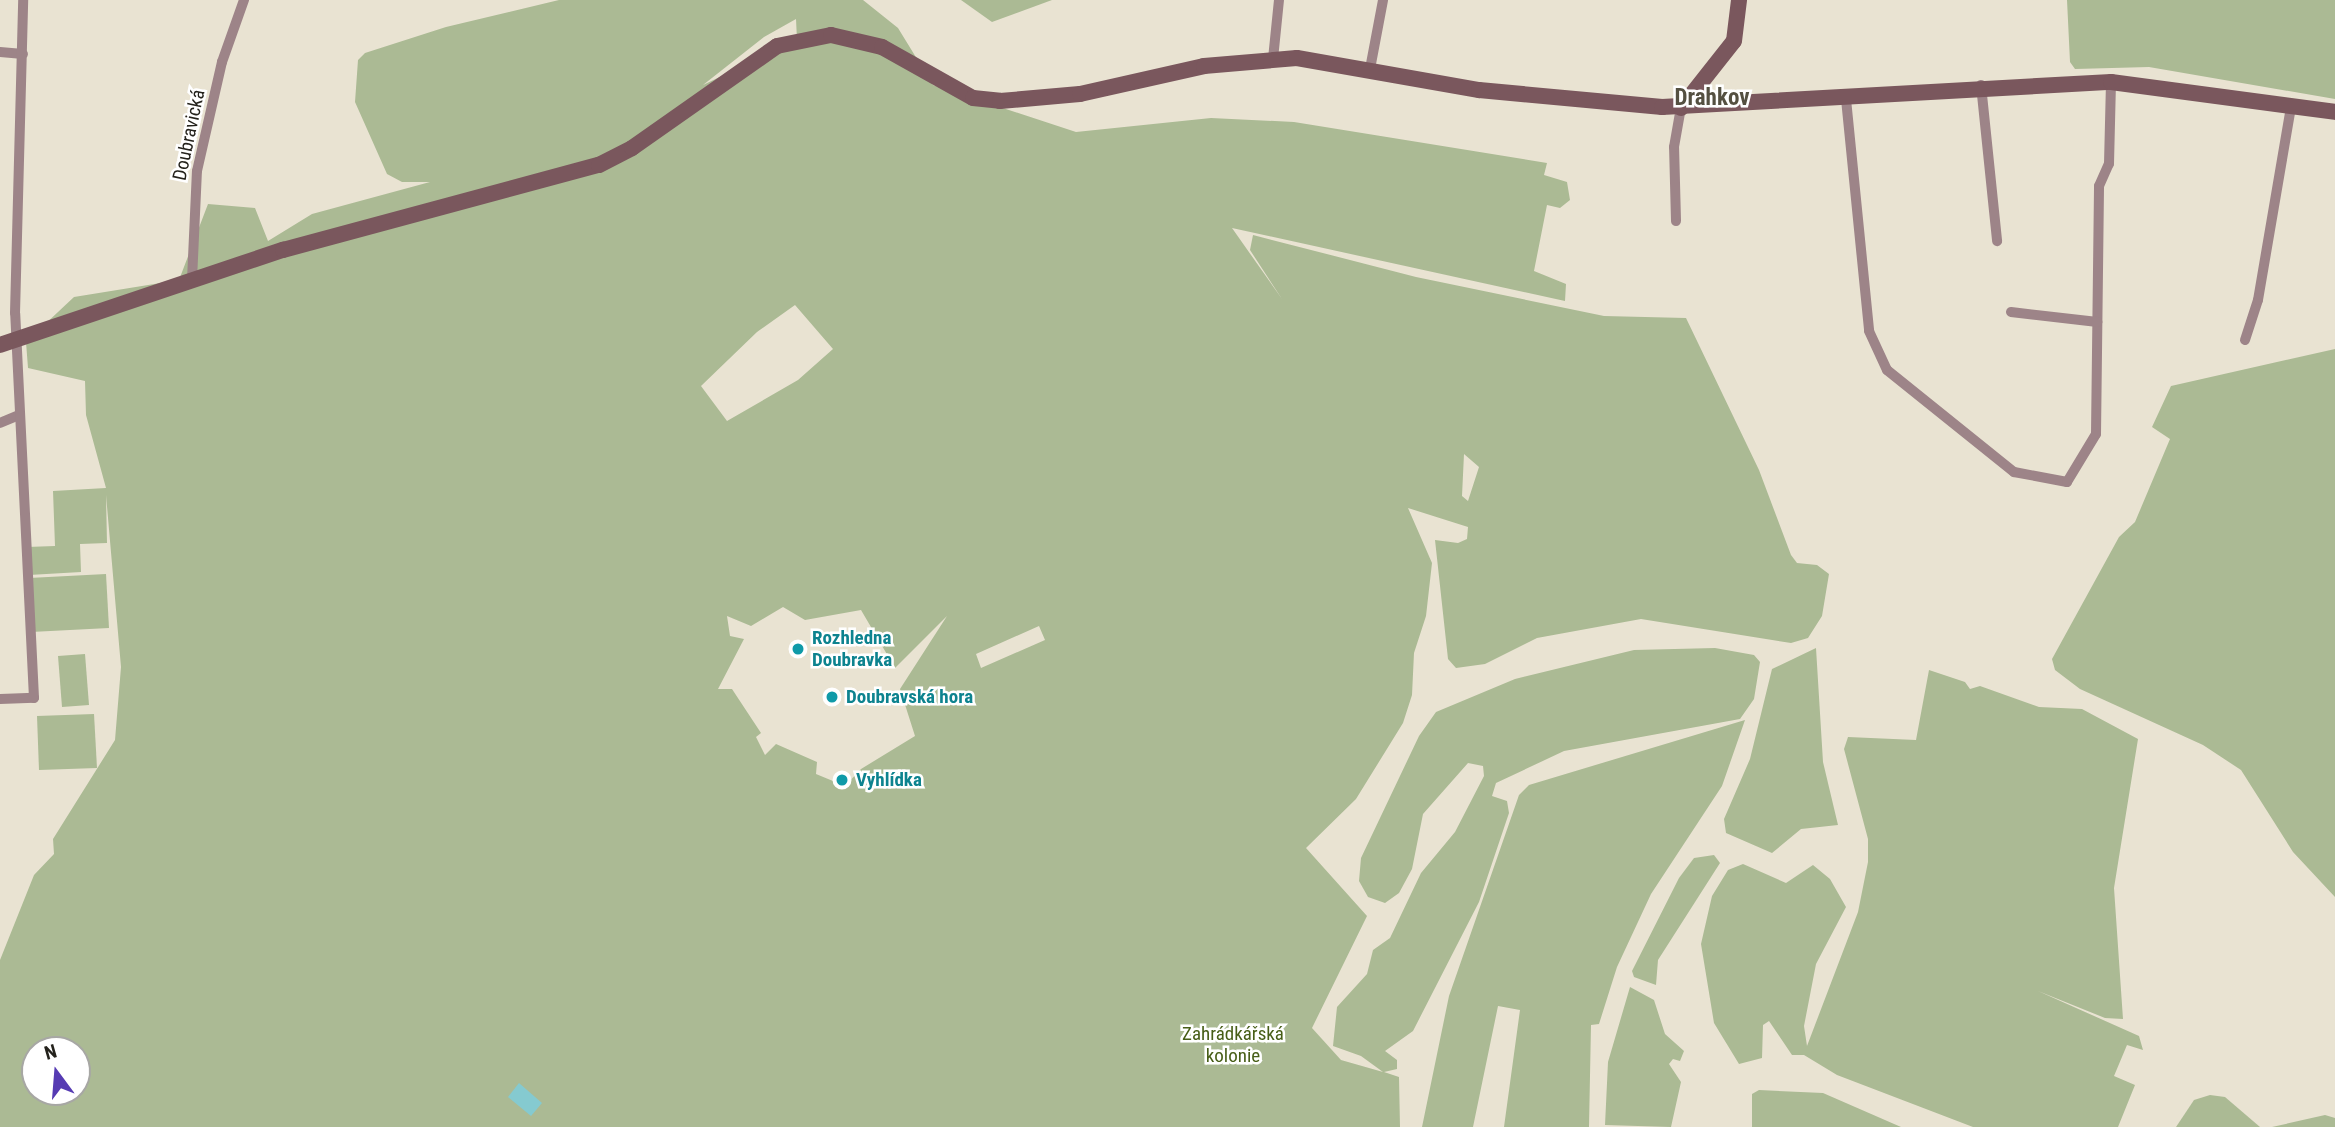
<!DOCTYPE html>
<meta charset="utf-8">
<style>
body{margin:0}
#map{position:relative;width:2335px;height:1127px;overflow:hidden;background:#e9e3d2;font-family:"Roboto Condensed",sans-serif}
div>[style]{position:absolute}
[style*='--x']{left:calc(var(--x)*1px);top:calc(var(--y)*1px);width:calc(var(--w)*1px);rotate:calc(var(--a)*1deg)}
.green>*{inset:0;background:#abba94}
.water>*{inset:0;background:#85cad0}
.street>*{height:10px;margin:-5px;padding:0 5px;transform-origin:5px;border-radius:5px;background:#9d8488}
.secondary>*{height:16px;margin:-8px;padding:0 8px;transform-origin:8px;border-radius:8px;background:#7a575d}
.dots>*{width:19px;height:19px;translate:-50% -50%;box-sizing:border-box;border:4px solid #fff;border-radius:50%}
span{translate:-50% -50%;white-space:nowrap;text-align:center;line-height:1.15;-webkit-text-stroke:5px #fff;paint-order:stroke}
.street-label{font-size:19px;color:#24221c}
.culture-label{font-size:19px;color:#0d838f;font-weight:700}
.left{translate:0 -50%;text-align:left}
.park-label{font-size:19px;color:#475e17}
.quarter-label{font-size:23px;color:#545041;font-weight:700}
.north{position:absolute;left:21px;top:1036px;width:70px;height:70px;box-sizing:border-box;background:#fff;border:2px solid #a7a7a4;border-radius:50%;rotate:344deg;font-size:19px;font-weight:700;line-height:28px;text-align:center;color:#24221c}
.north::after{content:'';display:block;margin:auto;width:24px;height:32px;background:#563bb3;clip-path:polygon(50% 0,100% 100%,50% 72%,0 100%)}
</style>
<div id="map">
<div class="green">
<div style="clip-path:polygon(evenodd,559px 0,863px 0,898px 28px,933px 85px,1076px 132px,1211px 118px,1294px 122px,1547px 163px,1544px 175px,1567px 182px,1570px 200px,1560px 208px,1547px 205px,1534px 271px,1566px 284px,1565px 301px,1232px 228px,1282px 299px,1250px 250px,1253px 235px,1416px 277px,1604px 316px,1686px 318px,1759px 470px,1791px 555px,1797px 563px,1817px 565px,1829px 574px,1822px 616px,1808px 638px,1791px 643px,1641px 619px,1537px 638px,1485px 664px,1456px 668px,1448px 659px,1435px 540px,1458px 543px,1467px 539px,1468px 527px,1408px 508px,1432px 563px,1426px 616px,1414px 653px,1412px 695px,1403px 723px,1356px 799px,1306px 848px,1367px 916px,1312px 1028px,1341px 1060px,1383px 1072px,1361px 1056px,1333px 1046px,1337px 1007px,1367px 974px,1373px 950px,1390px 938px,1421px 873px,1455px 832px,1484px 776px,1483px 766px,1468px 763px,1423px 814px,1412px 869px,1399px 893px,1385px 903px,1368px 897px,1359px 881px,1361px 858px,1419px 736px,1436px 712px,1515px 679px,1634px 650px,1715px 648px,1754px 655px,1760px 662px,1754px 699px,1740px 719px,1564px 751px,1496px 783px,1492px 796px,1507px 801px,1509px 813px,1479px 902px,1413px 1031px,1385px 1051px,1397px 1060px,1397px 1069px,1384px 1072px,1399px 1077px,1400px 1127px,0 1127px,0 960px,34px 875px,54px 854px,53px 839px,115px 740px,121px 667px,106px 495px,107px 543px,80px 544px,81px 572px,29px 575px,27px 547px,55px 546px,53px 491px,106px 488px,86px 415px,85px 381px,28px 368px,26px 342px,74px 297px,179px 280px,208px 204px,255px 208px,268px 241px,312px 214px,430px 182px,402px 182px,387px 174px,355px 102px,358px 60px,365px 53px,446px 27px,559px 0,796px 19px,797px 40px,703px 85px,764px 37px,796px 19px,559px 0,795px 305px,833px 349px,798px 380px,727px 421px,701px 386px,757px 332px,795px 305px,559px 0,1464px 454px,1479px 467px,1468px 501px,1462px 496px,1464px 454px,559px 0,783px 607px,805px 620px,861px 610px,895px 668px,947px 616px,900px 689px,915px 736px,861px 769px,845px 786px,816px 774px,817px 762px,776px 744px,765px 755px,756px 737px,761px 733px,732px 689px,718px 689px,744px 639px,730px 636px,727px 616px,751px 626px,783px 607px,559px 0,1039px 626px,1045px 640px,981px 668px,976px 654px,1039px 626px,559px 0,35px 1050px,77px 1050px,77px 1092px,35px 1092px,35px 1050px)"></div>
<div style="clip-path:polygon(961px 0,1052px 0,992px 22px)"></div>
<div style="clip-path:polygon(2067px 0,2335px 0,2335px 99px,2149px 67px,2075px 69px,2070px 62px)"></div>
<div style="clip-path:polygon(2335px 349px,2335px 897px,2293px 852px,2241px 770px,2203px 745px,2080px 689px,2055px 670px,2052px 659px,2119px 537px,2135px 522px,2170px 439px,2152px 427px,2171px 386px)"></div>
<div style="clip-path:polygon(106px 574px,109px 628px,31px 632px,29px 578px)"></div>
<div style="clip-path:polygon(1816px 648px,1823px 762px,1838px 825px,1801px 829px,1772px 853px,1726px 833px,1724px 819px,1750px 759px,1772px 669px)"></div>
<div style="clip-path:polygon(85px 654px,89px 705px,62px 707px,58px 656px)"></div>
<div style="clip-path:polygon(1929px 670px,1965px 682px,1970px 689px,1980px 686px,2039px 707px,2082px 709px,2138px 739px,2114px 888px,2123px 1019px,2105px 1018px,2038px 991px,2139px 1036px,2143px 1050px,2127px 1045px,2114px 1076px,2135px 1085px,2118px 1127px,1973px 1127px,1837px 1075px,1804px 1055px,1792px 1055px,1769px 1021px,1763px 1025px,1762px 1058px,1739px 1064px,1714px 1023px,1701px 944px,1712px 896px,1728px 870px,1743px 864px,1786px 883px,1813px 865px,1830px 879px,1846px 907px,1816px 964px,1804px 1026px,1807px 1046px,1858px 912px,1868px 862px,1868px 839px,1844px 749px,1848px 737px,1916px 740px)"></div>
<div style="clip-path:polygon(94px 714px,97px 768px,39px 770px,37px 716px)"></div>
<div style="clip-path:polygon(1745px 720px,1722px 786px,1651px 894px,1617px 967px,1599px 1024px,1591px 1025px,1589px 1127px,1504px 1127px,1520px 1010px,1498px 1006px,1473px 1127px,1422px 1127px,1449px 996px,1519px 795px,1529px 785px)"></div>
<div style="clip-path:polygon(1714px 855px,1720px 863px,1658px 960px,1656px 985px,1634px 977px,1632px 971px,1679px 878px,1694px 858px)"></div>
<div style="clip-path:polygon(1630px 987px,1654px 1000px,1665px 1034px,1684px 1051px,1680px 1061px,1673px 1059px,1669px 1064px,1681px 1082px,1671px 1127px,1605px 1125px,1608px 1062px)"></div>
<div style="clip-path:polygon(1759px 1090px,1823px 1093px,1901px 1127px,1752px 1127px,1752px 1094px)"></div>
<div style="clip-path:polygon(2210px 1095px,2225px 1097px,2260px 1127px,2176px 1127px,2194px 1100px)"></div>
<div style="clip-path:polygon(2325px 1115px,2335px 1118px,2335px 1127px,2272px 1127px)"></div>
</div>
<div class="water">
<div style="clip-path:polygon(519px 1083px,542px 1103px,531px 1116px,508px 1097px)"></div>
</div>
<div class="street">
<div style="--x:0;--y:52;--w:23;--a:5"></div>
<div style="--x:1273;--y:59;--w:59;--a:-84.2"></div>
<div style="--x:1370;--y:69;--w:70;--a:-79.3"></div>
<div style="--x:1981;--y:85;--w:157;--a:84.1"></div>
<div style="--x:1846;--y:99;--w:233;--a:84.3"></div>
<div style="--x:1869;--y:331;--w:43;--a:65.2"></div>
<div style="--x:1887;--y:370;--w:163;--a:38.8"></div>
<div style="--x:2014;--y:472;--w:54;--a:10.7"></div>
<div style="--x:2067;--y:482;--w:56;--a:-58.9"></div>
<div style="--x:2096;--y:434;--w:248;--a:-89.3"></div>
<div style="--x:2099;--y:186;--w:24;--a:-66"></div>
<div style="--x:2109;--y:164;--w:82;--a:-88.6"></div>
<div style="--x:1676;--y:221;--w:74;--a:-91.5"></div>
<div style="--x:1674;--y:147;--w:40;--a:-80"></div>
<div style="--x:192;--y:280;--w:109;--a:-87.4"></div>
<div style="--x:197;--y:171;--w:112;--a:-77.1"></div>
<div style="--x:222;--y:62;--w:66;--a:-70.5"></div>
<div style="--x:2011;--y:312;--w:87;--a:6.6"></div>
<div style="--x:2245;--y:340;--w:42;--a:-72"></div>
<div style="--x:2258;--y:300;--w:197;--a:-80.3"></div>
<div style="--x:0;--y:423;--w:21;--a:-23"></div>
<div style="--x:0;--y:699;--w:34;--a:-2"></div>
<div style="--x:34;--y:698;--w:385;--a:-92.8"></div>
<div style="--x:15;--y:313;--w:313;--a:-88.5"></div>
</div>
<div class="secondary">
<div style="--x:1681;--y:108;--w:85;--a:-51.7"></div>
<div style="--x:1734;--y:41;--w:41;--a:-83"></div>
<div style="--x:0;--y:345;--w:299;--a:-18.6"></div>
<div style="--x:283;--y:250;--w:327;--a:-15.1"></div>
<div style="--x:599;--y:165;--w:37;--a:-27"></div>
<div style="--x:632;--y:148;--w:177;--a:-35.1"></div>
<div style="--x:777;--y:46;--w:55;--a:-11.5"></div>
<div style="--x:831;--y:35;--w:52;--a:13.2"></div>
<div style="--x:882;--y:47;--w:104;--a:29.3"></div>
<div style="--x:973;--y:98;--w:27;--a:6"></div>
<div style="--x:1000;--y:101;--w:80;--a:-5"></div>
<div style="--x:1080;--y:94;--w:127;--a:-12.7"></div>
<div style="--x:1204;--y:66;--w:93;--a:-4.9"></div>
<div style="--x:1297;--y:58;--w:185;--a:10"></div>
<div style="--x:1479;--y:90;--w:184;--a:5.3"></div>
<div style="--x:1662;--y:107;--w:450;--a:-3.2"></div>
<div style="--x:2111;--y:82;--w:226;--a:7.6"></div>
</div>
<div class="dots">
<div style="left:798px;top:649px;background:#0f9aa8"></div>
<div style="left:832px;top:697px;background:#0f9aa8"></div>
<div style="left:842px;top:780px;background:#0f9aa8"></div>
</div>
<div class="street-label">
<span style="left:189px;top:135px;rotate:-78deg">Doubravická</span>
</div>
<div class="culture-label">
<span class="left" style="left:812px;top:649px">Rozhledna<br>Doubravka</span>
<span class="left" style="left:846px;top:697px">Doubravská hora</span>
<span class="left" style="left:856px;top:780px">Vyhlídka</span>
</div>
<div class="park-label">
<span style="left:1233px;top:1045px">Zahrádkářská<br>kolonie</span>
</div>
<div class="quarter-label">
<span style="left:1712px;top:98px">Drahkov</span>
</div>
<div class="north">N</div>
</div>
